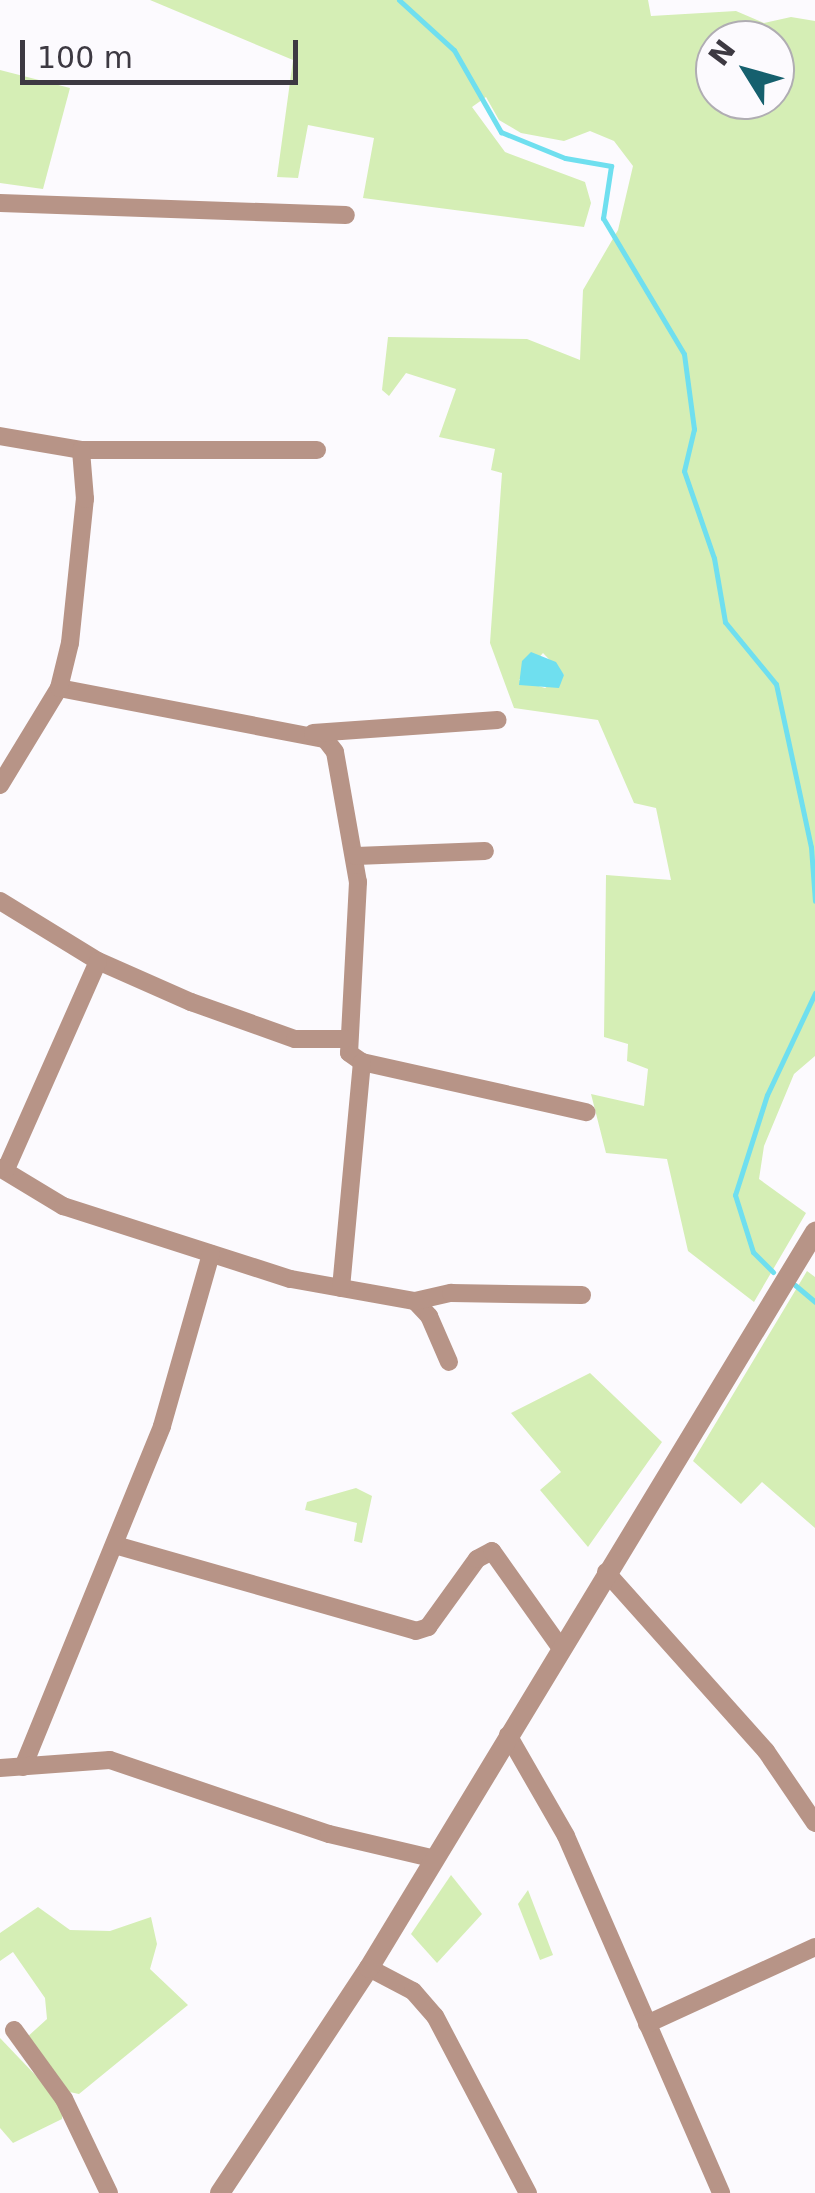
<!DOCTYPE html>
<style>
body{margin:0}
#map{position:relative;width:815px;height:2193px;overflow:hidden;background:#fcfafe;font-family:"DejaVu Sans",sans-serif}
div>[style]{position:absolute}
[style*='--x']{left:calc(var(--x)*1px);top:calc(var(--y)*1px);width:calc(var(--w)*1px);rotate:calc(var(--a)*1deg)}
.green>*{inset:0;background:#d5eeb5}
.water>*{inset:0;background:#6fdfef}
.stream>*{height:5px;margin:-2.5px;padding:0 2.5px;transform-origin:2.5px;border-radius:2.5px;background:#6fdfef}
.minor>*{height:18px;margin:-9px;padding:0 9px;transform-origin:9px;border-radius:9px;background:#b79487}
.tertiary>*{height:20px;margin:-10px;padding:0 10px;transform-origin:10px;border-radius:10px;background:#b79487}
span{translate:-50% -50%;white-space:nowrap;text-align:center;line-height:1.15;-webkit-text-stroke:10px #fcfafe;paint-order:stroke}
.north{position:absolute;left:695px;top:20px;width:100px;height:100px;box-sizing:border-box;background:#fcfafe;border:2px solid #b0adb3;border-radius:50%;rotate:307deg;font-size:28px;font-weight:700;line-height:40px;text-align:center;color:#3d3942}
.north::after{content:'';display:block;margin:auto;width:35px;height:45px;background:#16606e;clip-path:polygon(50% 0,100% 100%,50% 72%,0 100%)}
.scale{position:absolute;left:20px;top:40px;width:278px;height:45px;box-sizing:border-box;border:5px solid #3d3942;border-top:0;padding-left:12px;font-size:30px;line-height:35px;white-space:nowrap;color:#3d3942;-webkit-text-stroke:8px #fcfafe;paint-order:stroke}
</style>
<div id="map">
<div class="green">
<div style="clip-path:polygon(evenodd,150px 0,648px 0,651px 16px,736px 11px,764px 23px,791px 17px,815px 21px,815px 1056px,794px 1074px,764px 1146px,759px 1179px,806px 1213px,754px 1302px,688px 1251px,667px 1159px,606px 1153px,591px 1094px,644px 1106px,648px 1069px,627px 1061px,628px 1044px,604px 1037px,606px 875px,671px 880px,656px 808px,634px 803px,598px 720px,514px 708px,490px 643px,502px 473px,491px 470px,495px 449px,439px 437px,456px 389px,406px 373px,389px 396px,382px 390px,388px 337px,527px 339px,580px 360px,583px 290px,618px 230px,633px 166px,614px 141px,590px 131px,564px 141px,521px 133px,499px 120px,486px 97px,472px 107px,505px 152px,585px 182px,591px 203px,584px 227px,363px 198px,374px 138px,308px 125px,298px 178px,277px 177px,293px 60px,150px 0,715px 40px,775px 40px,775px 100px,715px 100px,715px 40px,150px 0,543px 653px,564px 675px,545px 688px,519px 680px,543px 653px)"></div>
<div style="clip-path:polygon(0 70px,70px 88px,43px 189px,0 183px)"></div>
<div style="clip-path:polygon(807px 1271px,815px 1277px,815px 1528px,762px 1482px,741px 1504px,693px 1461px)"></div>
<div style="clip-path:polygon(590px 1373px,662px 1442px,588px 1547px,540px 1490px,561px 1472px,511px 1413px)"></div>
<div style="clip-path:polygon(356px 1488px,372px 1496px,362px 1543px,354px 1541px,357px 1523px,305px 1510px,307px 1502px)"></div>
<div style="clip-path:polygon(451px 1875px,482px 1914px,437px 1963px,411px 1934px)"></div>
<div style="clip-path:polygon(528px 1890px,553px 1955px,540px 1960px,518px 1904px)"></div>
<div style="clip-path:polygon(38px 1907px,70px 1930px,110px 1931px,151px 1917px,157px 1944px,150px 1969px,188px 2005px,79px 2094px,60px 2090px,25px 2039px,47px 2019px,45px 1998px,13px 1952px,0 1961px,0 1933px)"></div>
<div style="clip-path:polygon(0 2038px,63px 2104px,62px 2119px,13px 2143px,0 2128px)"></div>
</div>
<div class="water">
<div style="clip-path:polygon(531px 652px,556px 662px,564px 675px,559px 688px,519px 685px,522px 661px)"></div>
</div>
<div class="stream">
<div style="--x:399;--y:0;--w:74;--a:42.3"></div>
<div style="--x:454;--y:50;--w:95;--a:60.2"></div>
<div style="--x:501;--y:132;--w:69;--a:22.1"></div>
<div style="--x:565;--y:158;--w:47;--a:9.9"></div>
<div style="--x:611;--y:166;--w:53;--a:98.7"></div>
<div style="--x:603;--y:218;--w:158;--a:59.2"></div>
<div style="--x:684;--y:354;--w:76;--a:82.4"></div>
<div style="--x:694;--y:429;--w:43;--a:103.4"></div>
<div style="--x:684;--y:471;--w:92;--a:71"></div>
<div style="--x:714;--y:558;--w:65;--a:80.2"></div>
<div style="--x:725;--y:622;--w:80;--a:50.6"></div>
<div style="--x:776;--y:684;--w:167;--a:77.9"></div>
<div style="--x:811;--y:847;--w:54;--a:85.8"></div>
<div style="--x:773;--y:1272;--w:28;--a:-135"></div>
<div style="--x:753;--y:1252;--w:60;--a:-107.5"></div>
<div style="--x:735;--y:1195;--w:105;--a:-72.3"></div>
<div style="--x:767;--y:1095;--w:113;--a:-64.8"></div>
<div style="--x:795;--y:1285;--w:26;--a:40"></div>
</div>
<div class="minor">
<div style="--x:0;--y:203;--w:346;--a:2"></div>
<div style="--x:0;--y:436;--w:82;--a:9.8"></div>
<div style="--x:81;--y:450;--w:236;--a:0"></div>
<div style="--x:59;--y:688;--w:271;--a:10.9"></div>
<div style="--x:325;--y:739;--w:16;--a:52"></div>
<div style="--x:335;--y:752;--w:132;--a:80"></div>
<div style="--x:358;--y:882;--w:171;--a:93"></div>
<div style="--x:349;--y:1053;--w:16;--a:35"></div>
<div style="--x:362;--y:1062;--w:230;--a:12.6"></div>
<div style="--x:313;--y:733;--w:185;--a:-4"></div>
<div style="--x:0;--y:785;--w:114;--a:-58.7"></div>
<div style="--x:59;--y:688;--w:46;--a:-76.3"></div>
<div style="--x:70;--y:643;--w:145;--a:-84.1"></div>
<div style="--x:85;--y:499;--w:49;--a:-94.7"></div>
<div style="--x:356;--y:856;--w:129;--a:-2.2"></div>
<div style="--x:0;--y:901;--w:115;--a:31.5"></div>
<div style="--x:98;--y:961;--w:102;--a:23.8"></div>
<div style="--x:191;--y:1002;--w:110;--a:19.6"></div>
<div style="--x:295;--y:1039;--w:50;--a:0"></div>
<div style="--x:0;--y:1168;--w:74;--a:31.1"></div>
<div style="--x:63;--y:1206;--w:239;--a:17.8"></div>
<div style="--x:291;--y:1279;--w:126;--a:10.1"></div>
<div style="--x:415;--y:1301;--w:21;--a:47"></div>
<div style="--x:429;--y:1316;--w:50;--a:66.5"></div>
<div style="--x:6;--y:1169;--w:227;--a:-66.1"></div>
<div style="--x:341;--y:1288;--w:227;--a:-84.7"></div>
<div style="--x:415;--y:1301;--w:37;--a:-13"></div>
<div style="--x:451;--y:1293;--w:131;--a:0.9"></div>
<div style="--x:115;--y:1545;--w:313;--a:15.9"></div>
<div style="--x:416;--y:1631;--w:13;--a:-18"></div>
<div style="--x:428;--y:1627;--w:84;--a:-54.2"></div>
<div style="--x:477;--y:1559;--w:17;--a:-28"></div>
<div style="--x:492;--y:1551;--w:118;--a:54.7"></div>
<div style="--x:606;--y:1572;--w:240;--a:48.2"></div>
<div style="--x:766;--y:1751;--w:87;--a:55.8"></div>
<div style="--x:508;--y:1735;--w:116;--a:60.1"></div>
<div style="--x:566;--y:1836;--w:389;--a:66.5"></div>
<div style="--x:23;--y:1767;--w:368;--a:-67.8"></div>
<div style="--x:162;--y:1426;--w:179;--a:-74.1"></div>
<div style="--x:0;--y:1768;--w:110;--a:-4.2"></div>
<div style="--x:110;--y:1760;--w:231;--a:18.7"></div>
<div style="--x:329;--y:1834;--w:105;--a:13.2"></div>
<div style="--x:369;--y:1968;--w:50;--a:27.6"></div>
<div style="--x:413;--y:1991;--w:33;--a:49"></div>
<div style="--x:435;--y:2016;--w:200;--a:62.3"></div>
<div style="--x:647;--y:2024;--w:185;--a:-24.6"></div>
<div style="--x:14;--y:2030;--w:85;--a:54.1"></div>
<div style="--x:64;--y:2099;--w:104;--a:64.4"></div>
</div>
<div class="tertiary">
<div style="--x:220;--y:2193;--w:270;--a:-56.5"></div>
<div style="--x:369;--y:1968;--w:861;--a:-58.79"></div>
</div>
<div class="north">N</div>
<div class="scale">100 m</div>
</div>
